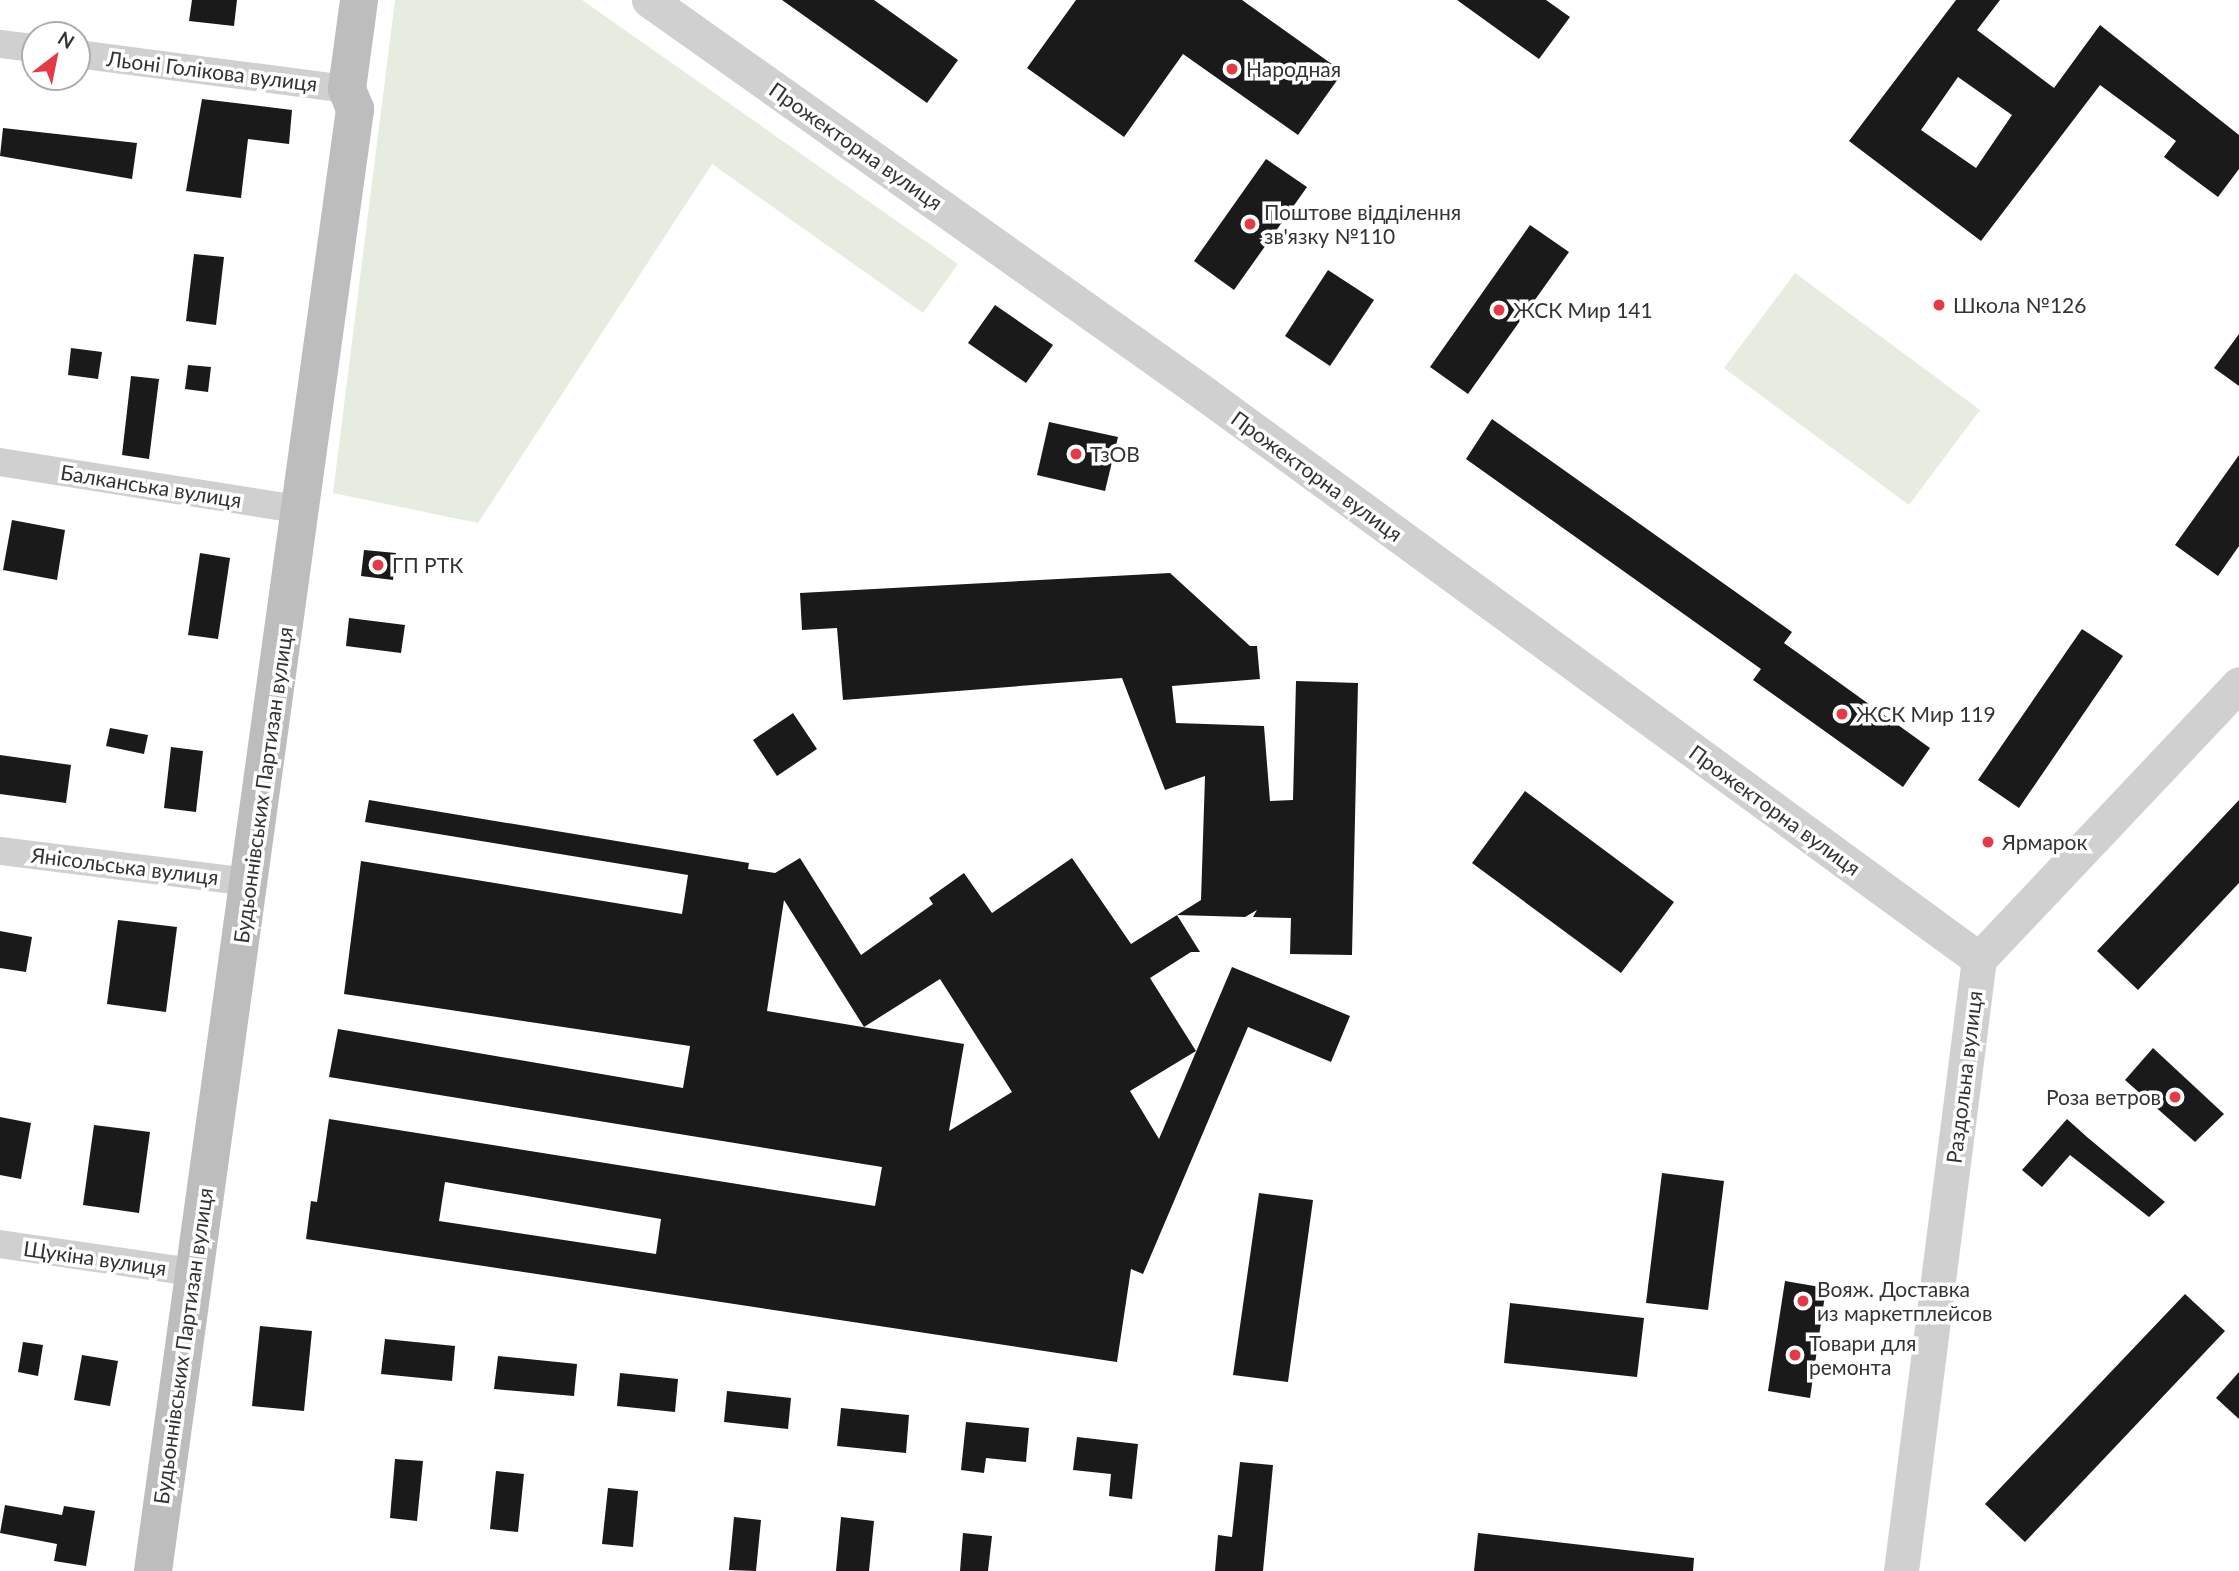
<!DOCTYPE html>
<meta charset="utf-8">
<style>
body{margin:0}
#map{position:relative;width:2239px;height:1571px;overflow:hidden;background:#fff;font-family:Lato,sans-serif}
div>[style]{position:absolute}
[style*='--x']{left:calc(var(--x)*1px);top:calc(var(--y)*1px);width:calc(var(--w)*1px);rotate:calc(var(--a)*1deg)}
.green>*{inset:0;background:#e6ecdf}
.building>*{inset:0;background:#1a1a1a}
.minor>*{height:28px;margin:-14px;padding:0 14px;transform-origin:14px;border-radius:14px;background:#d0d0d0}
.tertiary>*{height:35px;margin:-17.5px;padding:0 17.5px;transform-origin:17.5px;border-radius:17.5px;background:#d0d0d0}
.secondary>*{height:38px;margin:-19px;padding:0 19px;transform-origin:19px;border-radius:19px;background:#bdbdbd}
.dots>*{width:19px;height:19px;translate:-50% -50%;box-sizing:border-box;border:4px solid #fff;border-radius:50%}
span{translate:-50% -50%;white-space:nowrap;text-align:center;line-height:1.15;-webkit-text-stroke:7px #fff;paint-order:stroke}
.poi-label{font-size:21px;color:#333}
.left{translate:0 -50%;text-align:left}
.right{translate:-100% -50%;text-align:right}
.street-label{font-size:21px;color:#333}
.north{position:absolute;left:21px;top:21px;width:70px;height:70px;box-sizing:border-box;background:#fff;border:2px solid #adadad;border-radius:50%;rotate:32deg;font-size:19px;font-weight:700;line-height:28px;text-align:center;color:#333}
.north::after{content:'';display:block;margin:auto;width:24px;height:32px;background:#e63946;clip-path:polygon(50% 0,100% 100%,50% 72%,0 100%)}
</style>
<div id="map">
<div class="green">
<div style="clip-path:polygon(395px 0,582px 0,958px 264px,923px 313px,712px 164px,478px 523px,333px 493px)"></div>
<div style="clip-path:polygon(1795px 273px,1980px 410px,1909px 505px,1724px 368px)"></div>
</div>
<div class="building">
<div style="clip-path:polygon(192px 0,237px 0,234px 26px,189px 21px)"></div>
<div style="clip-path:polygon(782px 0,874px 0,958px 60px,927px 103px)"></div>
<div style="clip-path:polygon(1076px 0,1242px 0,1343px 72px,1298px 135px,1183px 54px,1124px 137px,1027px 68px)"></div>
<div style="clip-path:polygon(1457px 0,1546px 0,1570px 17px,1539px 59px)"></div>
<div style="clip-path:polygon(evenodd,1956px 0,2000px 0,1977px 30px,2054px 88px,2100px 25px,2239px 135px,2239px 169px,2218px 197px,2164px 157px,2176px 141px,2100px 85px,1981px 241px,1849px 141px,1956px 0,1958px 77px,2012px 115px,1976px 168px,1921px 130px,1958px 77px)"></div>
<div style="clip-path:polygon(202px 99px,292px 110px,289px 144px,248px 139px,241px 198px,186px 191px)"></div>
<div style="clip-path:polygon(3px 128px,137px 143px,132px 179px,0 156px)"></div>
<div style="clip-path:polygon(1266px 159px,1307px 187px,1234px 290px,1194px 261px)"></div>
<div style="clip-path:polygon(1530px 225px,1569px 252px,1468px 394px,1430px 367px)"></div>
<div style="clip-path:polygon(194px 254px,224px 257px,216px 325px,186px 321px)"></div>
<div style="clip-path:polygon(1328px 270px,1374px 300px,1330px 366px,1285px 336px)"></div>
<div style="clip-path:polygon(995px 305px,1053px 345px,1026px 383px,968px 343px)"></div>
<div style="clip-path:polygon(2239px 334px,2239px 386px,2214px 368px)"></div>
<div style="clip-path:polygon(71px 348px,102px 352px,98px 379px,68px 375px)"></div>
<div style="clip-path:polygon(188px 365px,211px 367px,208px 392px,185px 389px)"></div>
<div style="clip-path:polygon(131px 376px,159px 379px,149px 459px,122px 455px)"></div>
<div style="clip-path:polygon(1492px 419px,1792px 632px,1784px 643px,1930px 748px,1903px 787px,1753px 680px,1761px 669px,1466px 459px)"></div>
<div style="clip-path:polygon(1049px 422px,1118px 437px,1105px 491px,1037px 475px)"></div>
<div style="clip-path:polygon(2239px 455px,2239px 546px,2218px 576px,2175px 545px)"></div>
<div style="clip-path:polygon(12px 520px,65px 530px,57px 580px,3px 570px)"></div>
<div style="clip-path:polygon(364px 550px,396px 553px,393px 580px,361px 576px)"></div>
<div style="clip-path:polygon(200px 553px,230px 558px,218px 639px,188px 635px)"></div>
<div style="clip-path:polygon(1170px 573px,1250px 646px,1257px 646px,1260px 679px,1172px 686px,1176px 723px,1264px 726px,1270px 801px,1293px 800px,1296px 681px,1358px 683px,1352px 955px,1290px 954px,1291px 918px,1253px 917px,1257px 910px,1245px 917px,1177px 915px,1201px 900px,1205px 776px,1165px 790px,1122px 678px,843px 700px,837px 628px,802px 630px,800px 593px)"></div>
<div style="clip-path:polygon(349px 618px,405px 625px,401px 653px,346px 646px)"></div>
<div style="clip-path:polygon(2082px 629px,2123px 656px,2019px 808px,1978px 780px)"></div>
<div style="clip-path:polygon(793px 713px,817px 749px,777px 776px,753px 740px)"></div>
<div style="clip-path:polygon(110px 728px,148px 735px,144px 754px,106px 746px)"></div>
<div style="clip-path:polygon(171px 747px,203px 751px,196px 812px,164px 808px)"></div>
<div style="clip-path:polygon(0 755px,71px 765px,66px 803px,0 794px)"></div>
<div style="clip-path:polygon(1525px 791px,1674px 902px,1621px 973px,1472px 863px)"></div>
<div style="clip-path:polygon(evenodd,369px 800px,749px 863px,748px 869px,775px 873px,800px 858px,861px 955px,933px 904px,929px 898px,964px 873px,992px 913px,1072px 858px,1131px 944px,1177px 915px,1200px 952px,1191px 952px,1150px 978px,1196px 1051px,1130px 1091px,1159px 1139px,1232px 967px,1350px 1016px,1331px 1062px,1248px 1027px,1143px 1274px,1131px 1269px,1117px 1362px,306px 1239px,311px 1201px,317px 1202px,329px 1119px,875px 1206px,882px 1167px,329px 1077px,338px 1029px,683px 1088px,690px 1046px,344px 994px,361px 861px,682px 914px,688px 875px,365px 822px,369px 800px,784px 900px,864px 1027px,940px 979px,1012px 1092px,949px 1131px,964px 1044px,767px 1011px,784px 900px,369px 800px,445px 1182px,661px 1219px,656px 1254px,439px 1221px,445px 1182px)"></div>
<div style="clip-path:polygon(2239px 800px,2239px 883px,2138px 990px,2097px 951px)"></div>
<div style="clip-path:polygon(118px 920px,177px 927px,166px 1012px,107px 1004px)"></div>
<div style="clip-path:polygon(0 931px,32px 937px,26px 972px,0 968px)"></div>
<div style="clip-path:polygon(2153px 1048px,2224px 1114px,2195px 1142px,2125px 1080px)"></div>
<div style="clip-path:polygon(0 1117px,31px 1123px,21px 1179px,0 1175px)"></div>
<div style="clip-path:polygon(2067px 1119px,2087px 1137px,2165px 1202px,2149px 1217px,2070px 1155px,2042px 1187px,2022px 1170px)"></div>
<div style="clip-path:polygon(94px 1125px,150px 1132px,139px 1213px,83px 1205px)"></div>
<div style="clip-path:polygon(1662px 1173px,1724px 1181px,1708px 1310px,1646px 1303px)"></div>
<div style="clip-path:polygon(1259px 1193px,1313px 1200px,1288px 1382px,1233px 1375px)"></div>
<div style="clip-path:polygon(1785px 1281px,1826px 1288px,1810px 1398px,1768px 1391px)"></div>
<div style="clip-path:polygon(2185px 1294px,2225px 1331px,2025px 1542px,1985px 1504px)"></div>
<div style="clip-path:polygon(1510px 1303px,1644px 1318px,1637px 1377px,1504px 1363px)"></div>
<div style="clip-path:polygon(260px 1326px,312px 1331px,304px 1411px,252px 1406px)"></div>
<div style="clip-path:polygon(385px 1339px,455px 1346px,452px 1381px,381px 1374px)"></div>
<div style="clip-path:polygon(23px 1342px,43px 1345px,38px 1376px,18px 1372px)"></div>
<div style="clip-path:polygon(82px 1355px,118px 1361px,110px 1406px,74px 1400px)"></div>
<div style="clip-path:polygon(498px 1356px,577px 1364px,574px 1396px,494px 1389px)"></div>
<div style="clip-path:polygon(2239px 1372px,2239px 1419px,2216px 1398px)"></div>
<div style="clip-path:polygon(620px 1373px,678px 1379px,675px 1412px,617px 1406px)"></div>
<div style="clip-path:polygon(727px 1391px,791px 1398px,788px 1429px,724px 1422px)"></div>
<div style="clip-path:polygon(841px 1408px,909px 1415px,906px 1453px,837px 1446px)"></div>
<div style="clip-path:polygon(966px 1422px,1029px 1428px,1026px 1462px,986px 1458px,984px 1473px,961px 1470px)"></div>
<div style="clip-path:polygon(1077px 1437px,1138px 1444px,1132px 1499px,1109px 1496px,1111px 1474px,1073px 1470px)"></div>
<div style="clip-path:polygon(395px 1459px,423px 1461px,417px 1521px,390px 1518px)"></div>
<div style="clip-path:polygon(1240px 1462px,1273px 1465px,1263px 1571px,1215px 1571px,1218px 1535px,1232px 1537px)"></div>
<div style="clip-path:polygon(496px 1471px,524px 1474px,518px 1532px,490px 1529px)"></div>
<div style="clip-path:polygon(608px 1488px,638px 1491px,633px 1547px,602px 1544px)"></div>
<div style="clip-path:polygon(5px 1505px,62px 1515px,64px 1506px,95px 1511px,86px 1566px,54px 1561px,57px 1544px,0 1533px)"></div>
<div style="clip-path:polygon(734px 1517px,761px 1520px,756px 1571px,729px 1570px)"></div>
<div style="clip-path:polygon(841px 1517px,874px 1521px,869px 1571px,836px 1571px)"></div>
<div style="clip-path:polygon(963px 1533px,992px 1536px,988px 1571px,960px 1571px)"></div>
<div style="clip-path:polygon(1478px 1533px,1694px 1558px,1693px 1571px,1474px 1571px)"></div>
</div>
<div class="minor">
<div style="--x:0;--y:44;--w:35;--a:7"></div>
<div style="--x:77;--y:54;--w:272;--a:7.4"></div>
<div style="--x:0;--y:462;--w:306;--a:9"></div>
<div style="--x:0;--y:851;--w:252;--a:7.1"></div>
<div style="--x:0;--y:1244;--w:193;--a:8.3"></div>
</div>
<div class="tertiary">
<div style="--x:649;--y:0;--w:668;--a:35.31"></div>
<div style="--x:1194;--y:386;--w:972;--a:36.13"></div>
<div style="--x:1901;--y:1571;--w:617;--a:-82.74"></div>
<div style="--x:1979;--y:959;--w:378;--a:-46.6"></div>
</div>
<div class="secondary">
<div style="--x:153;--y:1571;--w:1476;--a:-82.13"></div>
<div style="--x:355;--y:109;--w:22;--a:-112"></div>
<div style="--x:347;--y:89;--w:90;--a:-82.3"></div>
</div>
<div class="dots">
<div style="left:1232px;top:69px;background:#e63946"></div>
<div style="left:1250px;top:224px;background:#e63946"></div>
<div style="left:1939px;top:305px;background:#e63946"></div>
<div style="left:1499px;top:310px;background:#e63946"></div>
<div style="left:1076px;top:454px;background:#e63946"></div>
<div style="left:378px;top:565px;background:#e63946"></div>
<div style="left:1842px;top:714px;background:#e63946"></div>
<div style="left:1988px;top:842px;background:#e63946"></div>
<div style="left:2175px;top:1097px;background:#e63946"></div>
<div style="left:1803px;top:1301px;background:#e63946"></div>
<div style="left:1795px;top:1355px;background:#e63946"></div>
</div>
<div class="poi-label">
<span class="left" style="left:1246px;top:69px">Народная</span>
<span class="left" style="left:1264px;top:224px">Поштове відділення<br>зв'язку №110</span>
<span class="left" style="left:1953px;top:305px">Школа №126</span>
<span class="left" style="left:1513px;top:310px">ЖСК Мир 141</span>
<span class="left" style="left:1090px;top:454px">ТзОВ</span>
<span class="left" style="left:392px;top:565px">ГП РТК</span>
<span class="left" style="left:1856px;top:714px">ЖСК Мир 119</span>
<span class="left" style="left:2002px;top:842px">Ярмарок</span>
<span class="right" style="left:2161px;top:1097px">Роза ветров</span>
<span class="left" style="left:1817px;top:1301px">Вояж. Доставка<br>из маркетплейсов</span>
<span class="left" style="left:1809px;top:1355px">Товари для<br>ремонта</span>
</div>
<div class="street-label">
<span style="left:212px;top:71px;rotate:7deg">Льоні Голікова вулиця</span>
<span style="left:856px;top:146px;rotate:35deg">Прожекторна вулиця</span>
<span style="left:1317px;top:476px;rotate:36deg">Прожекторна вулиця</span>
<span style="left:151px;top:486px;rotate:9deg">Балканська вулиця</span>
<span style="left:263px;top:785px;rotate:-82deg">Будьоннівських Партизан вулиця</span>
<span style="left:1775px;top:810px;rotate:36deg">Прожекторна вулиця</span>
<span style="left:125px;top:866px;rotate:7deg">Янісольська вулиця</span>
<span style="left:1964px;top:1077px;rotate:-83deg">Раздольна вулиця</span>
<span style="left:95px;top:1258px;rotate:8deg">Щукіна вулиця</span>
<span style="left:183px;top:1346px;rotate:-82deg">Будьоннівських Партизан вулиця</span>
</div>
<div class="north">N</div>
</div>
